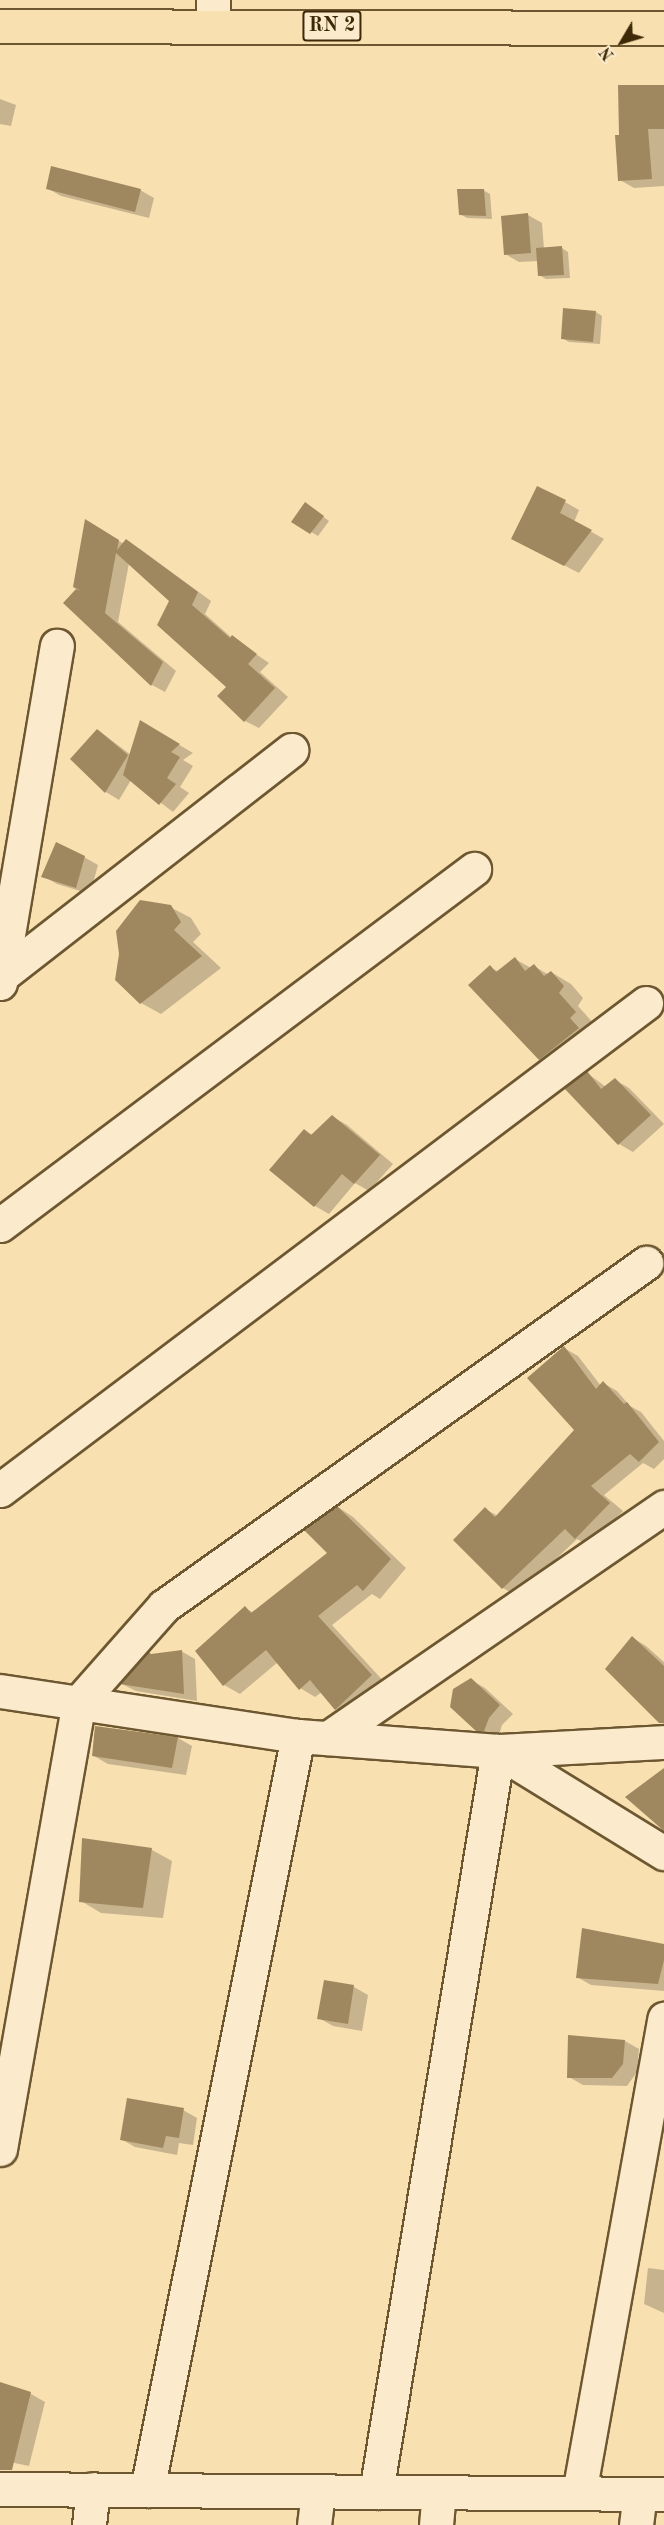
<!DOCTYPE html>
<style>
body{margin:0}
#map{position:relative;width:664px;height:2525px;overflow:hidden;background:#f9e0b1;font-family:"Old Standard TT",serif}
div>[style]{position:absolute}
[style*='--x']{left:calc(var(--x)*1px);top:calc(var(--y)*1px);width:calc(var(--w)*1px);rotate:calc(var(--a)*1deg)}
.shadow>*{inset:0;background:#0003}
.building>*{inset:0;background:#9f885f}
.roads{filter:drop-shadow(2px 0 #6d5731) drop-shadow(-2px 0 #6d5731) drop-shadow(0 2px #6d5731) drop-shadow(0 -2px #6d5731)}
.street>*{height:33px;margin:-16.5px;padding:0 16.5px;transform-origin:16.5px;border-radius:16.5px;background:#fbebcc}
.highway>*{height:33px;margin:-16.5px;padding:0 16.5px;transform-origin:16.5px;border-radius:16.5px;background:#f9e0b1}
span{translate:-50% -50%;white-space:nowrap;text-align:center;line-height:1.15;-webkit-text-stroke:4.5px #fbebcc;paint-order:stroke}
.shield-label span{padding:2px 4px;background:#fbebcc;border:2px solid;border-radius:4px;-webkit-text-stroke-width:0}
.shield-label{font-size:20px;color:#3e2906;font-weight:700}
.north{position:absolute;left:592px;top:12px;width:60px;height:60px;-webkit-text-stroke:4px #fbebcc;paint-order:stroke;rotate:232deg;font-size:16px;font-weight:700;line-height:24px;text-align:center;color:#3e2906}
.north::after{content:'';display:block;margin:auto;width:21px;height:27px;background:#3e2906;clip-path:polygon(50% 0,100% 100%,50% 72%,0 100%)}
</style>
<div id="map">
<div class="shadow">
<div style="clip-path:polygon(664px 86px,664px 186px,634px 188px,620px 180px,620px 137px)"></div>
<div style="clip-path:polygon(0 99px,16px 105px,11px 126px,0 124px)"></div>
<div style="clip-path:polygon(47px 188px,140px 190px,154px 198px,149px 218px,61px 196px)"></div>
<div style="clip-path:polygon(483px 190px,490px 194px,492px 219px,467px 218px,460px 214px)"></div>
<div style="clip-path:polygon(528px 215px,542px 223px,544px 249px,562px 248px,568px 252px,570px 278px,546px 279px,539px 275px,538px 261px,519px 262px,505px 254px)"></div>
<div style="clip-path:polygon(596px 312px,602px 316px,600px 344px,569px 342px,562px 338px)"></div>
<div style="clip-path:polygon(565px 502px,579px 510px,574px 522px,604px 539px,579px 573px,527px 546px)"></div>
<div style="clip-path:polygon(312px 508px,329px 521px,318px 536px,293px 521px)"></div>
<div style="clip-path:polygon(86px 522px,124px 544px,126px 541px,140px 549px,211px 601px,205px 614px,232px 638px,269px 663px,260px 672px,288px 697px,259px 728px,245px 721px,219px 696px,228px 687px,171px 600px,129px 563px,118px 622px,176px 671px,165px 692px,152px 685px,65px 603px,87px 596px)"></div>
<div style="clip-path:polygon(98px 730px,131px 755px,154px 730px,193px 753px,183px 760px,193px 766px,180px 787px,189px 793px,173px 812px,131px 780px,119px 800px,106px 792px)"></div>
<div style="clip-path:polygon(84px 857px,98px 865px,90px 894px,57px 884px,43px 876px)"></div>
<div style="clip-path:polygon(170px 907px,191px 918px,201px 934px,193px 942px,221px 968px,161px 1014px,141px 1003px)"></div>
<div style="clip-path:polygon(515px 959px,531px 968px,534px 966px,549px 975px,551px 972px,571px 984px,583px 998px,578px 1006px,595px 1025px,560px 1071px,540px 1059px,490px 967px,499px 972px)"></div>
<div style="clip-path:polygon(587px 1073px,606px 1087px,615px 1080px,629px 1088px,664px 1124px,633px 1152px,619px 1144px)"></div>
<div style="clip-path:polygon(333px 1117px,347px 1125px,393px 1164px,369px 1191px,355px 1183px,329px 1214px,315px 1206px,305px 1131px,313px 1135px)"></div>
<div style="clip-path:polygon(564px 1348px,578px 1356px,601px 1386px,603px 1383px,617px 1391px,630px 1406px,641px 1412px,664px 1441px,664px 1459px,654px 1469px,643px 1463px,604px 1495px,623px 1511px,590px 1546px,577px 1539px,517px 1596px,503px 1588px,485px 1509px,498px 1516px,576px 1430px)"></div>
<div style="clip-path:polygon(338px 1507px,353px 1517px,406px 1568px,380px 1599px,372px 1594px,332px 1625px,387px 1685px,351px 1718px,336px 1709px,322px 1692px,315px 1697px,300px 1688px,278px 1662px,240px 1694px,224px 1685px,197px 1652px,245px 1608px,254px 1613px,329px 1553px)"></div>
<div style="clip-path:polygon(633px 1638px,646px 1646px,664px 1662px,664px 1724px,660px 1722px)"></div>
<div style="clip-path:polygon(181px 1651px,195px 1659px,197px 1701px,136px 1691px,122px 1684px,153px 1656px)"></div>
<div style="clip-path:polygon(471px 1680px,485px 1688px,513px 1714px,502px 1725px,498px 1738px,477px 1729px)"></div>
<div style="clip-path:polygon(96px 1728px,178px 1738px,192px 1746px,186px 1775px,108px 1764px,94px 1756px)"></div>
<div style="clip-path:polygon(152px 1850px,172px 1861px,163px 1918px,101px 1913px,81px 1901px)"></div>
<div style="clip-path:polygon(664px 1946px,664px 1991px,591px 1985px,577px 1977px)"></div>
<div style="clip-path:polygon(325px 1982px,354px 1987px,368px 1995px,362px 2031px,333px 2026px,319px 2018px)"></div>
<div style="clip-path:polygon(625px 2041px,639px 2049px,637px 2072px,627px 2086px,583px 2085px,569px 2077px)"></div>
<div style="clip-path:polygon(183px 2110px,197px 2118px,193px 2145px,179px 2143px,177px 2155px,135px 2147px,121px 2139px)"></div>
<div style="clip-path:polygon(648px 2268px,664px 2270px,664px 2313px,644px 2304px)"></div>
<div style="clip-path:polygon(0 2384px,31px 2394px,45px 2402px,29px 2466px,0 2460px)"></div>
</div>
<div class="building">
<div style="clip-path:polygon(618px 85px,664px 85px,664px 129px,648px 129px,652px 179px,618px 181px,615px 135px,619px 135px)"></div>
<div style="clip-path:polygon(51px 166px,141px 189px,135px 212px,46px 189px)"></div>
<div style="clip-path:polygon(457px 189px,484px 189px,486px 216px,459px 215px)"></div>
<div style="clip-path:polygon(528px 213px,531px 253px,504px 255px,501px 216px)"></div>
<div style="clip-path:polygon(562px 246px,564px 275px,538px 276px,536px 248px)"></div>
<div style="clip-path:polygon(563px 308px,596px 311px,593px 342px,561px 339px)"></div>
<div style="clip-path:polygon(537px 486px,566px 500px,560px 513px,592px 530px,564px 566px,511px 539px)"></div>
<div style="clip-path:polygon(305px 502px,324px 516px,310px 534px,291px 522px)"></div>
<div style="clip-path:polygon(85px 519px,119px 540px,117px 550px,126px 539px,198px 592px,192px 605px,230px 638px,232px 635px,257px 654px,248px 664px,275px 688px,244px 722px,217px 696px,226px 687px,157px 625px,169px 601px,116px 553px,105px 613px,163px 662px,151px 686px,63px 603px,76px 589px,81px 591px,73px 587px)"></div>
<div style="clip-path:polygon(140px 720px,180px 744px,171px 752px,180px 757px,167px 778px,176px 784px,159px 805px,123px 775px)"></div>
<div style="clip-path:polygon(97px 729px,128px 755px,105px 793px,70px 759px)"></div>
<div style="clip-path:polygon(56px 842px,85px 856px,76px 888px,41px 877px)"></div>
<div style="clip-path:polygon(140px 900px,171px 905px,181px 922px,174px 930px,202px 956px,140px 1004px,115px 980px,119px 954px,116px 931px)"></div>
<div style="clip-path:polygon(515px 957px,525px 971px,534px 964px,544px 976px,551px 971px,564px 986px,559px 993px,576px 1012px,570px 1018px,579px 1028px,539px 1060px,468px 985px,490px 965px,496px 972px)"></div>
<div style="clip-path:polygon(587px 1071px,601px 1089px,615px 1078px,651px 1115px,618px 1145px,564px 1088px)"></div>
<div style="clip-path:polygon(332px 1115px,380px 1155px,354px 1184px,342px 1174px,314px 1207px,269px 1170px,304px 1129px,311px 1135px)"></div>
<div style="clip-path:polygon(564px 1346px,596px 1389px,603px 1381px,624px 1404px,627px 1402px,659px 1442px,639px 1462px,630px 1454px,591px 1486px,610px 1503px,575px 1539px,565px 1529px,502px 1589px,453px 1540px,485px 1507px,495px 1517px,574px 1430px,527px 1378px)"></div>
<div style="clip-path:polygon(337px 1506px,391px 1559px,363px 1591px,357px 1585px,318px 1616px,372px 1675px,335px 1710px,310px 1680px,299px 1690px,266px 1650px,223px 1686px,195px 1651px,245px 1606px,251px 1613px,327px 1553px,304px 1530px)"></div>
<div style="clip-path:polygon(632px 1636px,664px 1666px,664px 1723px,659px 1723px,605px 1669px)"></div>
<div style="clip-path:polygon(182px 1650px,184px 1694px,120px 1684px,149px 1652px,151px 1654px)"></div>
<div style="clip-path:polygon(471px 1678px,500px 1705px,489px 1718px,484px 1731px,476px 1731px,450px 1707px,453px 1689px)"></div>
<div style="clip-path:polygon(95px 1726px,178px 1737px,172px 1768px,92px 1756px)"></div>
<div style="clip-path:polygon(664px 1768px,664px 1831px,625px 1797px)"></div>
<div style="clip-path:polygon(82px 1838px,152px 1848px,143px 1908px,79px 1902px)"></div>
<div style="clip-path:polygon(582px 1928px,664px 1944px,664px 1960px,658px 1984px,576px 1978px)"></div>
<div style="clip-path:polygon(324px 1980px,354px 1985px,348px 2024px,317px 2019px)"></div>
<div style="clip-path:polygon(568px 2035px,625px 2040px,623px 2064px,612px 2078px,567px 2078px)"></div>
<div style="clip-path:polygon(127px 2098px,184px 2108px,179px 2138px,166px 2136px,163px 2148px,120px 2140px)"></div>
<div style="clip-path:polygon(0 2382px,31px 2392px,12px 2470px,0 2470px)"></div>
</div>
<div class="roads">
<div class="street">
<div style="--x:213;--y:0;--w:26;--a:88"></div>
<div style="--x:1;--y:976;--w:335;--a:-80.4"></div>
<div style="--x:0;--y:983;--w:7;--a:-82"></div>
<div style="--x:1;--y:976;--w:368;--a:-37.9"></div>
<div style="--x:0;--y:1225;--w:593;--a:-36.91"></div>
<div style="--x:0;--y:1490;--w:809;--a:-37.01"></div>
<div style="--x:0;--y:1691;--w:301;--a:8.6"></div>
<div style="--x:298;--y:1736;--w:201;--a:4.3"></div>
<div style="--x:498;--y:1751;--w:195;--a:31.6"></div>
<div style="--x:328;--y:1738;--w:408;--a:-34.5"></div>
<div style="--x:0;--y:2149;--w:454;--a:-80"></div>
<div style="--x:79;--y:1702;--w:128;--a:-48.5"></div>
<div style="--x:164;--y:1606;--w:592;--a:-35.44"></div>
<div style="--x:0;--y:2489;--w:664;--a:0.43"></div>
<div style="--x:147;--y:2490;--w:769;--a:-78.68"></div>
<div style="--x:376;--y:2492;--w:751;--a:-80.65"></div>
<div style="--x:498;--y:1751;--w:166;--a:-3.1"></div>
<div style="--x:579;--y:2493;--w:482;--a:-79.8"></div>
<div style="--x:89;--y:2525;--w:36;--a:-84"></div>
<div style="--x:314;--y:2525;--w:33;--a:-83"></div>
<div style="--x:436;--y:2525;--w:33;--a:-85"></div>
<div style="--x:636;--y:2525;--w:31;--a:-83"></div>
</div>
<div class="highway">
<div style="--x:0;--y:26;--w:664;--a:0.17"></div>
</div>
</div>
<div class="shield-label">
<span style="left:332px;top:26px">RN 2</span>
</div>
<div class="north">N</div>
</div>
